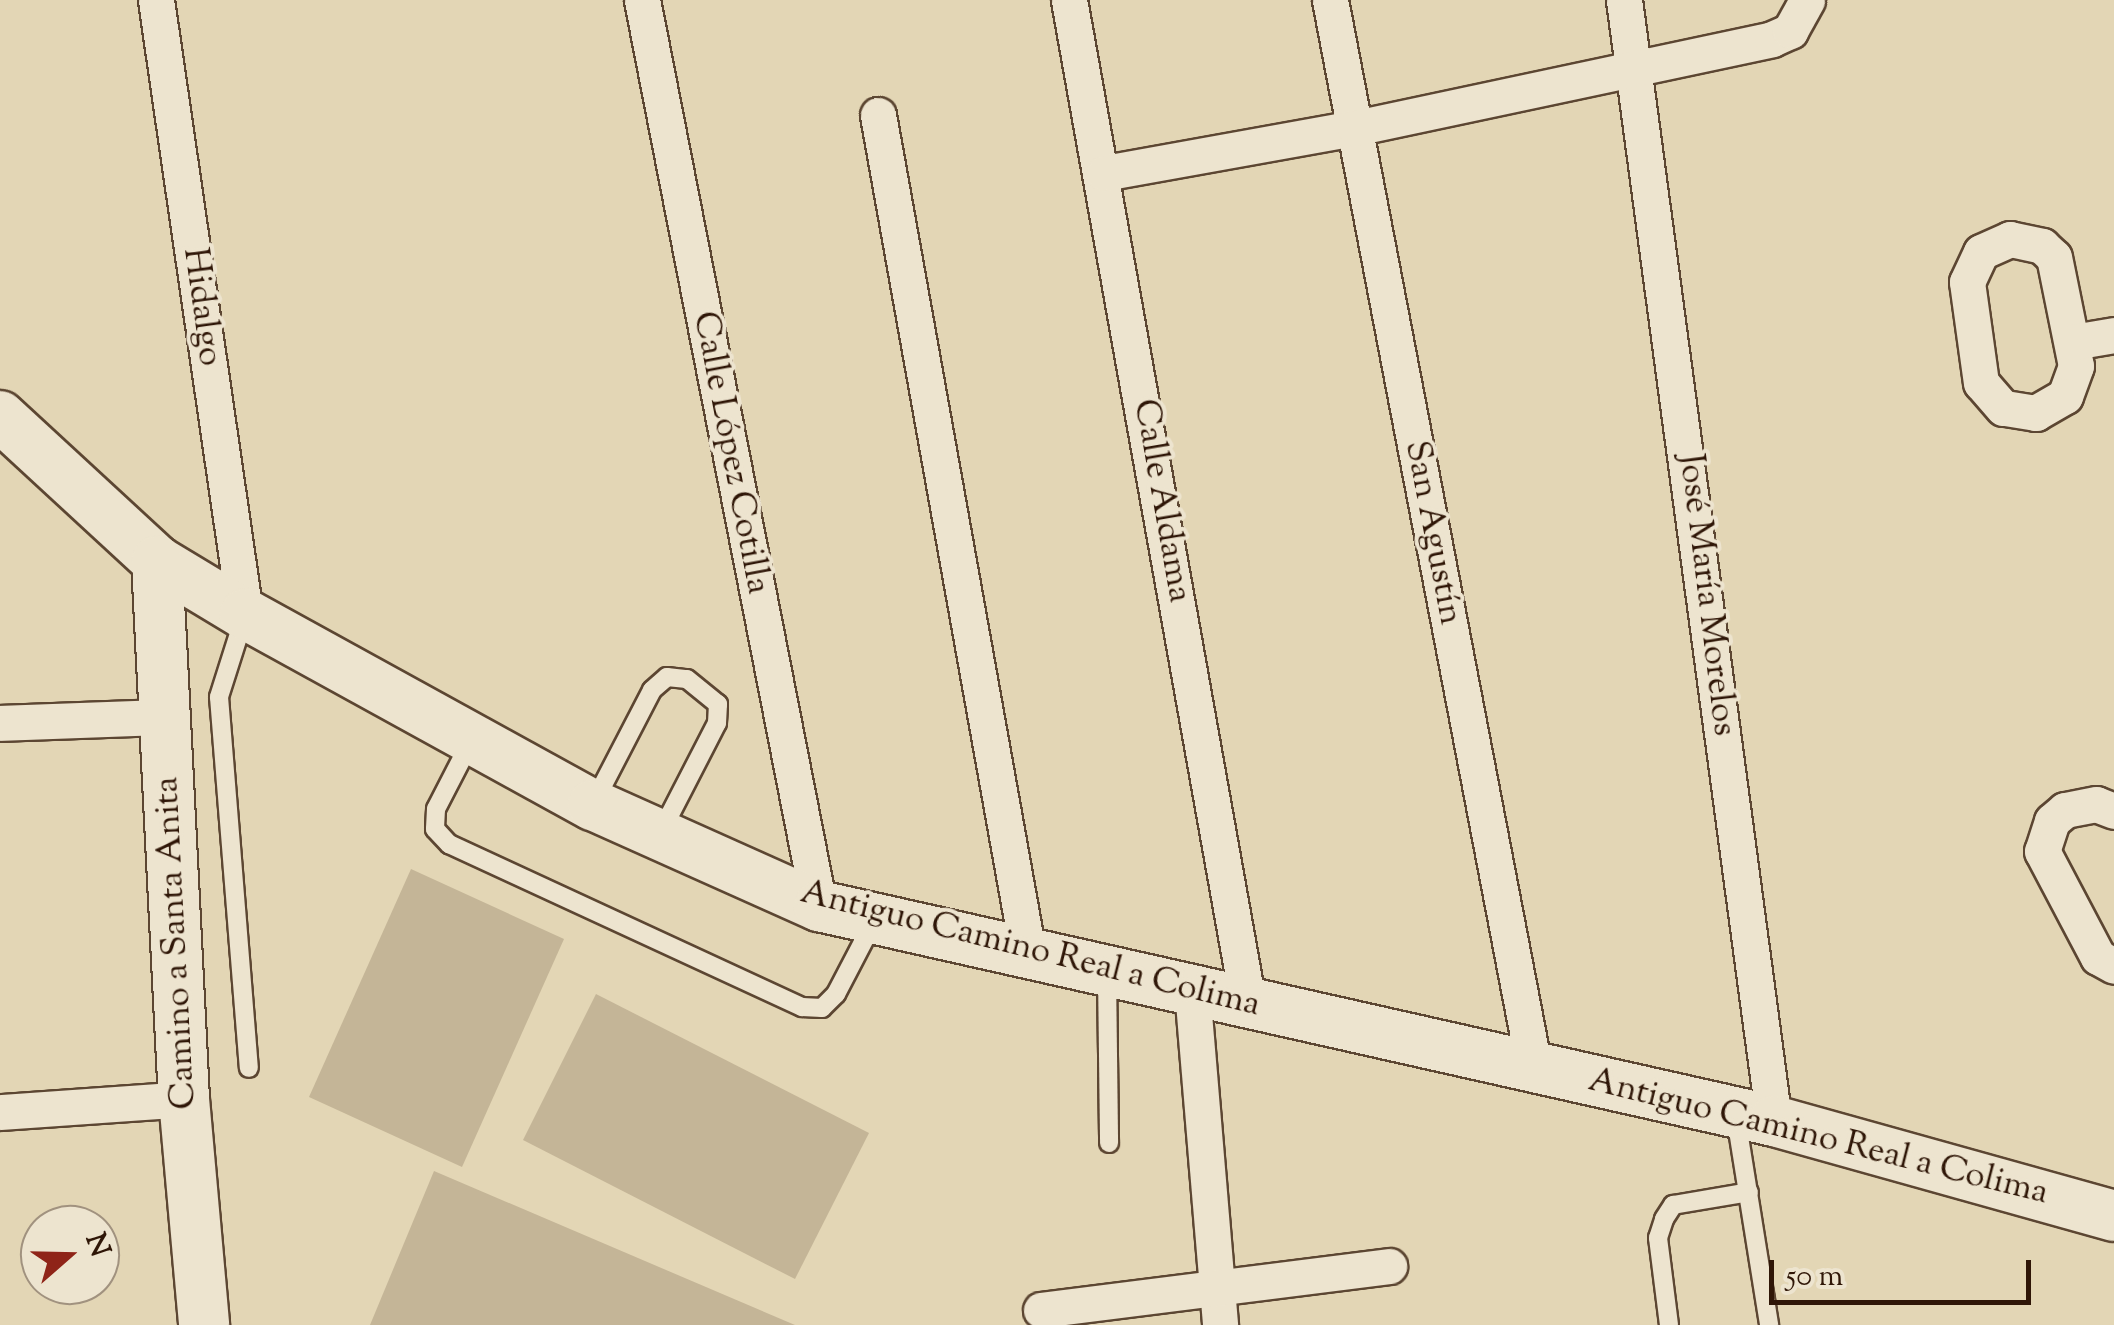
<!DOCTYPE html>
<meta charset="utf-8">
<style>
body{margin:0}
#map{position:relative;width:2114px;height:1325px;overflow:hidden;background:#e3d6b5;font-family:"Sorts Mill Goudy",serif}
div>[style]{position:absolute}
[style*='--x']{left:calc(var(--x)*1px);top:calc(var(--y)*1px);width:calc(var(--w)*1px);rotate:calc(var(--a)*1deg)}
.green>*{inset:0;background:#c4b597}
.roads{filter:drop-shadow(2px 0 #5c4632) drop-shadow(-2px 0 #5c4632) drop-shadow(0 2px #5c4632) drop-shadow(0 -2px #5c4632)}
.lane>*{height:18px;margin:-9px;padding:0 9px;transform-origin:9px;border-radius:9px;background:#ede4cf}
.street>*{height:35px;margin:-17.5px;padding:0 17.5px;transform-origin:17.5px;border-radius:17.5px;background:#ede4cf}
.secondary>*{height:50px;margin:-25px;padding:0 25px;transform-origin:25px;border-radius:25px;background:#ede4cf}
span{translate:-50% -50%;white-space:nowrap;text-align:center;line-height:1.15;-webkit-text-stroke:8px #ede4cf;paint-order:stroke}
.street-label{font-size:35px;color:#2f1607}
.north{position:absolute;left:20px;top:1205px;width:100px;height:100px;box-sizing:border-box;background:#ede4cf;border:2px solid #a1927f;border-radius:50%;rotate:70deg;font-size:28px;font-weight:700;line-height:40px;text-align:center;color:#2f1607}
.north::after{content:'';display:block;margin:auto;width:35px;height:45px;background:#8f2418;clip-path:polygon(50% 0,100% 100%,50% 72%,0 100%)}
.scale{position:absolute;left:1769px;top:1260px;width:262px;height:45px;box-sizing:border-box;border:5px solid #2f1607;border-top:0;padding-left:12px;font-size:30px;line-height:35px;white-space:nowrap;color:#2f1607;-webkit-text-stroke:8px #ede4cf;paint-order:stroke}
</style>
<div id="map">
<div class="green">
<div style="clip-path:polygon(411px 869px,564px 939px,462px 1167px,309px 1097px)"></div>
<div style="clip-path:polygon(596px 994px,869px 1133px,795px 1279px,523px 1140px)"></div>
<div style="clip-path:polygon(434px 1171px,795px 1325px,370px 1325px)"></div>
</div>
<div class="roads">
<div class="lane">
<div style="--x:244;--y:618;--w:83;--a:107.6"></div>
<div style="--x:219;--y:697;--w:372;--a:85.4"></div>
<div style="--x:470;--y:743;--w:74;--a:117.3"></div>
<div style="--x:436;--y:809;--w:20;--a:93"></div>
<div style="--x:435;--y:829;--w:21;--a:47"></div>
<div style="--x:449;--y:844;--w:389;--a:24.8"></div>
<div style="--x:802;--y:1007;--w:20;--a:3"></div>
<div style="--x:822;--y:1008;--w:20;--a:-45"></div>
<div style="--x:836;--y:994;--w:80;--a:-62.5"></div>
<div style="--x:593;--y:804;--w:128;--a:-62.6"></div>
<div style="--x:652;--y:690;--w:20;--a:-41"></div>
<div style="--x:667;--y:677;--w:20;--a:6"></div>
<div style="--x:687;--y:679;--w:40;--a:39"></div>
<div style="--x:718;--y:704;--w:19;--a:93"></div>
<div style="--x:717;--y:723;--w:120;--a:117.2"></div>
<div style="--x:1107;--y:973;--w:170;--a:89.3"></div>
<div style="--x:1736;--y:1118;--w:210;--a:80.9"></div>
<div style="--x:1669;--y:1325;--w:88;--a:-97.2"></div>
<div style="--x:1658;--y:1238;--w:20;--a:-72"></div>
<div style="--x:1664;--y:1219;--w:17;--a:-57"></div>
<div style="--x:1673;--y:1205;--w:77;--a:-9.7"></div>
</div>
<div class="street">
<div style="--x:156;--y:0;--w:620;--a:81.75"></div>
<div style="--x:642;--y:0;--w:923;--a:78.95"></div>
<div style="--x:1069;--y:0;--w:1019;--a:79.88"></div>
<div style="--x:1330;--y:0;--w:1086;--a:79.18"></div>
<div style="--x:1624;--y:0;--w:1131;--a:82.38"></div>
<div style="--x:878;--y:115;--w:851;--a:79.85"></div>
<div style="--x:1104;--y:173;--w:255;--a:-10.2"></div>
<div style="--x:1355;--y:128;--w:426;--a:-12"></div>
<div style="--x:1772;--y:39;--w:20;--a:-24"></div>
<div style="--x:1790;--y:31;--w:35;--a:-61"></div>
<div style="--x:2010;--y:239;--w:33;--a:12"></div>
<div style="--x:2042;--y:246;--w:16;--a:43"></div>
<div style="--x:2054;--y:257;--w:111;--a:78.6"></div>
<div style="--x:2076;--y:366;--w:32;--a:110"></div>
<div style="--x:2065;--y:396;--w:34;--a:150"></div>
<div style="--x:2036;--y:413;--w:33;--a:-171"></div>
<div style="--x:2003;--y:408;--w:33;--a:-131"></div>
<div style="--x:1981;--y:383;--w:102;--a:-97.9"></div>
<div style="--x:1967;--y:282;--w:33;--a:-65"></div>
<div style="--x:1981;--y:252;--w:32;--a:-24"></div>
<div style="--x:2073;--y:342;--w:42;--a:-9.7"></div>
<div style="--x:0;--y:723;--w:165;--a:-2.1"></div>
<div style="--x:2114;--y:811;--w:19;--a:-159"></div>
<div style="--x:2096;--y:804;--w:32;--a:169"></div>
<div style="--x:2065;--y:810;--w:17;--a:140"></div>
<div style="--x:2052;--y:821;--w:32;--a:108"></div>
<div style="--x:2042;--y:851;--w:120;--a:62.2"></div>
<div style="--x:2098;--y:957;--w:18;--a:29"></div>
<div style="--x:1192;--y:990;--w:336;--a:85.2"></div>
<div style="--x:0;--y:1112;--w:184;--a:-4"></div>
<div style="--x:1041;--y:1310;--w:351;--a:-7.2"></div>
</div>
<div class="secondary">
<div style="--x:0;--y:416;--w:214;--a:42.7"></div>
<div style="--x:157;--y:561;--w:103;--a:31.1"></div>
<div style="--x:245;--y:614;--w:397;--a:28.8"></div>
<div style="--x:593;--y:805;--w:248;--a:24.1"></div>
<div style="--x:819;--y:906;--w:979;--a:12.69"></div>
<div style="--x:1774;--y:1121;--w:353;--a:15.6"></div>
<div style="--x:157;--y:561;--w:539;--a:87.13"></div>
<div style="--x:184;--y:1099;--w:227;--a:84.9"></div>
</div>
</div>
<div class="street-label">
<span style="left:201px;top:307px;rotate:82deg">Hidalgo</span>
<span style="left:730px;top:453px;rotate:79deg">Calle López Cotilla</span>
<span style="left:1161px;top:501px;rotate:80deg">Calle Aldama</span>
<span style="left:1432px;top:533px;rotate:79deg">San Agustín</span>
<span style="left:1706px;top:595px;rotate:83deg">José María Morelos</span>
<span style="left:177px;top:943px;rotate:-93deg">Camino a Santa Anita</span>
<span style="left:1030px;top:950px;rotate:14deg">Antiguo Camino Real a Colima</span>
<span style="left:1818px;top:1138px;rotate:14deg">Antiguo Camino Real a Colima</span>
</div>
<div class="north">N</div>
<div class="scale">50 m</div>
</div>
